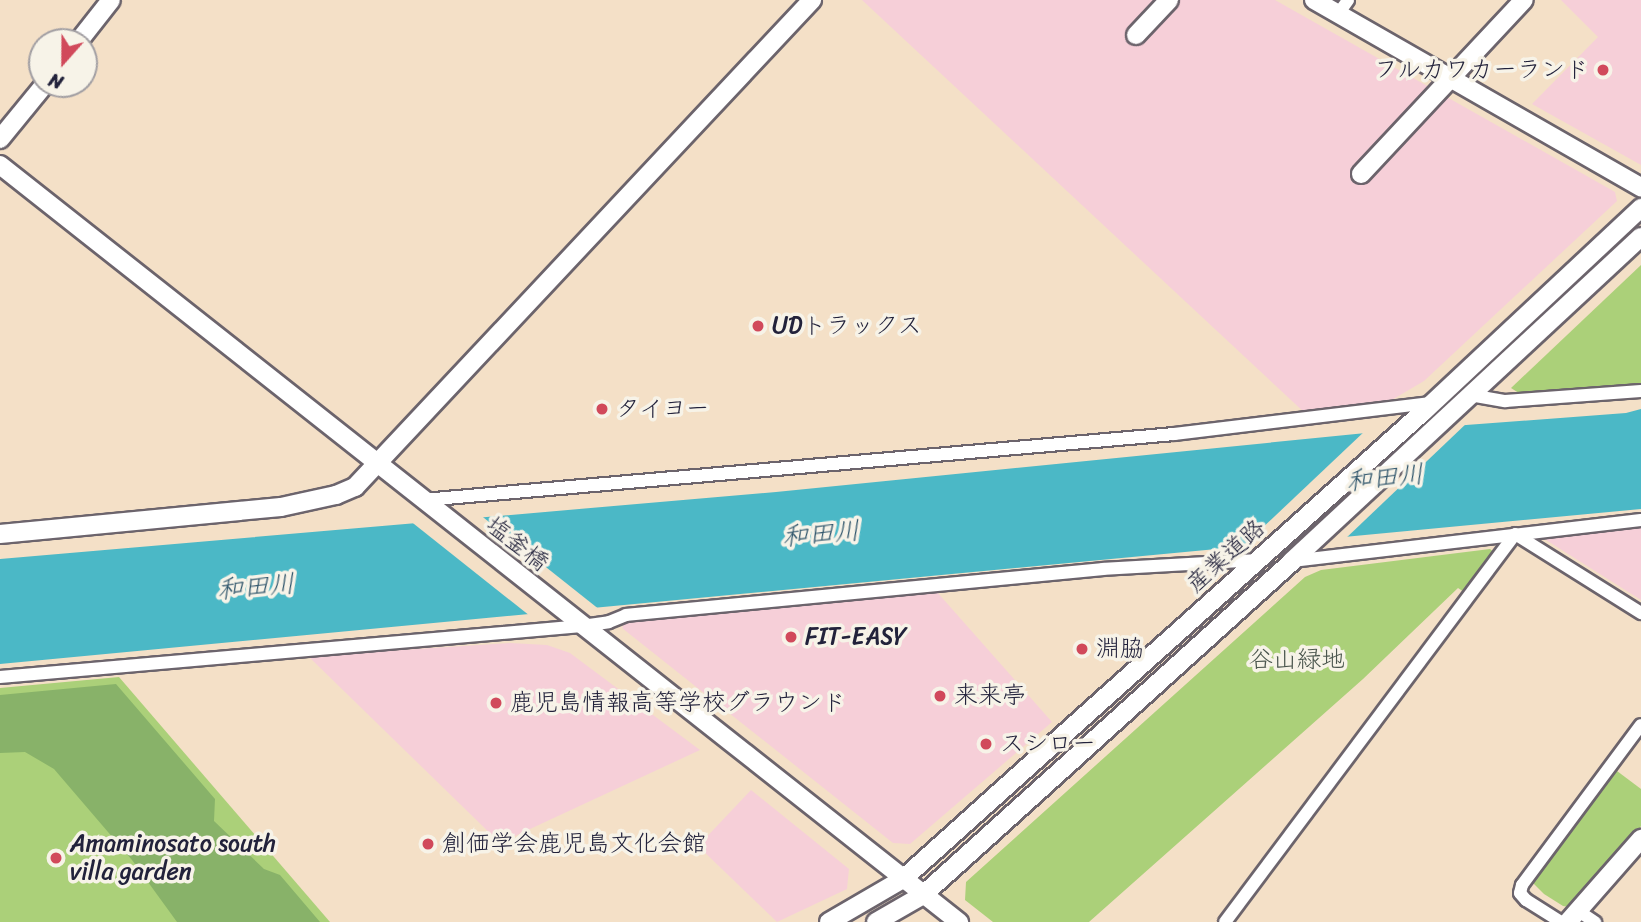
<!DOCTYPE html>
<meta charset="utf-8">
<style>
body{margin:0}
#map{position:relative;width:1641px;height:922px;overflow:hidden;background:#f4e0c7;font-family:Sriracha,"Klee One",sans-serif}
div>[style]{position:absolute}
[style*='--x']{left:calc(var(--x)*1px);top:calc(var(--y)*1px);width:calc(var(--w)*1px);rotate:calc(var(--a)*1deg)}
.built>*{inset:0;background:#f6cfd8}
.green>*{inset:0;background:#abd079}
.forest>*{inset:0;background:#88b269}
.water>*{inset:0;background:#4bb8c6}
.pier>*{inset:0;background:#f4e0c7}
.roads{filter:drop-shadow(2px 0 #6c646c) drop-shadow(-2px 0 #6c646c) drop-shadow(0 2px #6c646c) drop-shadow(0 -2px #6c646c)}
.street>*{height:12px;margin:-6px;padding:0 6px;transform-origin:6px;border-radius:6px;background:#fff}
.secondary>*{height:18px;margin:-9px;padding:0 9px;transform-origin:9px;border-radius:9px;background:#fff}
.dots>*{width:19px;height:19px;translate:-50% -50%;box-sizing:border-box;border:4px solid #f7f3e8;border-radius:50%}
span{translate:-50% -50%;white-space:nowrap;text-align:center;line-height:1.15;-webkit-text-stroke:7px #f7f3e8;paint-order:stroke}
.poi-label{font-size:24px;color:#22223b}
.right{translate:-100% -50%;text-align:right}
.left{translate:0 -50%;text-align:left}
.street-label{font-size:24px;color:#22223b}
.park-label{font-size:24px;color:#4b564e}
.water-label{font-size:26px;color:#30566c;font-style:italic}
.north{position:absolute;left:28px;top:28px;width:70px;height:70px;box-sizing:border-box;background:#f7f3e8;border:2px solid #a29fa3;border-radius:50%;rotate:201deg;font-size:19px;font-weight:700;line-height:28px;text-align:center;color:#22223b}
.north::after{content:'';display:block;margin:auto;width:24px;height:32px;background:#d1495b;clip-path:polygon(50% 0,100% 100%,50% 72%,0 100%)}
</style>
<div id="map">
<div class="built">
<div style="clip-path:polygon(862px 0,1275px 0,1615px 192px,1617px 201px,1424px 381px,1390px 401px,1306px 414px)"></div>
<div style="clip-path:polygon(1561px 0,1641px 0,1641px 165px,1532px 104px,1598px 37px)"></div>
<div style="clip-path:polygon(1641px 527px,1641px 600px,1546px 540px,1546px 535px)"></div>
<div style="clip-path:polygon(937px 592px,1052px 722px,910px 844px,893px 843px,622px 628px,625px 622px)"></div>
<div style="clip-path:polygon(510px 643px,547px 645px,570px 653px,700px 750px,500px 843px,308px 656px)"></div>
<div style="clip-path:polygon(751px 790px,849px 869px,847px 889px,777px 922px,698px 846px)"></div>
</div>
<div class="green">
<div style="clip-path:polygon(1641px 265px,1641px 386px,1522px 395px,1511px 388px)"></div>
<div style="clip-path:polygon(1490px 549px,1495px 553px,1464px 592px,1458px 588px,1363px 679px,1089px 922px,993px 922px,965px 900px,966px 882px,1305px 577px,1321px 570px)"></div>
<div style="clip-path:polygon(119px 677px,330px 922px,0 922px,0 688px)"></div>
<div style="clip-path:polygon(1617px 771px,1641px 789px,1641px 826px,1628px 848px,1569px 907px,1563px 906px,1544px 894px,1533px 883px,1533px 877px)"></div>
</div>
<div class="forest">
<div style="clip-path:polygon(116px 684px,215px 799px,214px 821px,264px 869px,280px 875px,320px 922px,177px 922px,132px 860px,54px 769px,25px 752px,0 753px,0 695px)"></div>
</div>
<div class="water">
<div style="clip-path:polygon(1641px 409px,1641px 509px,0 664px,0 559px,776px 492px,1386px 431px,1626px 413px)"></div>
</div>
<div class="pier">
<div style="clip-path:polygon(1469px 421px,1343px 541px,1239px 550px,1366px 430px)"></div>
<div style="clip-path:polygon(479px 514px,600px 610px,530px 616px,409px 520px)"></div>
</div>
<div class="roads">
<div class="street">
<div style="--x:1338;--y:14;--w:17;--a:-54"></div>
<div style="--x:1470;--y:395;--w:36;--a:10"></div>
<div style="--x:1505;--y:401;--w:136;--a:-4.2"></div>
<div style="--x:423;--y:500;--w:754;--a:-5.02"></div>
<div style="--x:1174;--y:434;--w:259;--a:-6.9"></div>
<div style="--x:1515;--y:534;--w:149;--a:32.1"></div>
<div style="--x:1292;--y:561;--w:351;--a:-6.7"></div>
<div style="--x:0;--y:677;--w:584;--a:-5.01"></div>
<div style="--x:582;--y:626;--w:27;--a:-8"></div>
<div style="--x:609;--y:622;--w:18;--a:-22"></div>
<div style="--x:626;--y:615;--w:479;--a:-5.5"></div>
<div style="--x:1103;--y:569;--w:154;--a:-3.3"></div>
<div style="--x:1577;--y:910;--w:22;--a:34"></div>
<div style="--x:1225;--y:922;--w:484;--a:-53.2"></div>
<div style="--x:1561;--y:922;--w:41;--a:-147.8"></div>
<div style="--x:1526;--y:900;--w:9;--a:-131"></div>
<div style="--x:1520;--y:893;--w:8;--a:-76"></div>
<div style="--x:1522;--y:885;--w:199;--a:-53.4"></div>
</div>
<div class="secondary">
<div style="--x:1314;--y:0;--w:377;--a:29.8"></div>
<div style="--x:1136;--y:35;--w:48;--a:-46.7"></div>
<div style="--x:78;--y:42;--w:53;--a:-51.8"></div>
<div style="--x:0;--y:139;--w:71;--a:-50.7"></div>
<div style="--x:0;--y:165;--w:1222;--a:38.29"></div>
<div style="--x:1361;--y:174;--w:238;--a:-46.9"></div>
<div style="--x:0;--y:534;--w:282;--a:-5.5"></div>
<div style="--x:281;--y:507;--w:56;--a:-12.3"></div>
<div style="--x:336;--y:495;--w:21;--a:-23"></div>
<div style="--x:355;--y:487;--w:668;--a:-46.82"></div>
<div style="--x:829;--y:922;--w:86;--a:-30.2"></div>
<div style="--x:903;--y:879;--w:699;--a:-41.93"></div>
<div style="--x:1423;--y:412;--w:299;--a:-43.1"></div>
<div style="--x:876;--y:922;--w:54;--a:-29.9"></div>
<div style="--x:923;--y:895;--w:498;--a:-42.1"></div>
<div style="--x:1292;--y:561;--w:476;--a:-42.9"></div>
<div style="--x:1568;--y:922;--w:111;--a:-48.7"></div>
</div>
</div>
<div class="dots">
<div style="left:1603px;top:70px;background:#d1495b"></div>
<div style="left:758px;top:326px;background:#d1495b"></div>
<div style="left:602px;top:409px;background:#d1495b"></div>
<div style="left:791px;top:637px;background:#d1495b"></div>
<div style="left:1082px;top:649px;background:#d1495b"></div>
<div style="left:940px;top:696px;background:#d1495b"></div>
<div style="left:496px;top:703px;background:#d1495b"></div>
<div style="left:986px;top:744px;background:#d1495b"></div>
<div style="left:428px;top:844px;background:#d1495b"></div>
<div style="left:56px;top:858px;background:#d1495b"></div>
</div>
<div class="poi-label">
<span class="right" style="left:1589px;top:70px">フルカワカーランド</span>
<span class="left" style="left:772px;top:326px">UDトラックス</span>
<span class="left" style="left:616px;top:409px">タイヨー</span>
<span class="left" style="left:805px;top:637px">FIT-EASY</span>
<span class="left" style="left:1096px;top:649px">淵脇</span>
<span class="left" style="left:954px;top:696px">来来亭</span>
<span class="left" style="left:510px;top:703px">鹿児島情報高等学校グラウンド</span>
<span class="left" style="left:1000px;top:744px">スシロー</span>
<span class="left" style="left:70px;top:858px">Amaminosato south<br>villa garden</span>
<span class="left" style="left:442px;top:844px">創価学会鹿児島文化会館</span>
</div>
<div class="street-label">
<span style="left:517px;top:544px;rotate:38deg">塩釜橋</span>
<span style="left:1226px;top:556px;rotate:-42deg">産業道路</span>
</div>
<div class="park-label">
<span style="left:1297px;top:660px">谷山緑地</span>
</div>
<div class="water-label">
<span style="left:1385px;top:478px;rotate:-6deg">和田川</span>
<span style="left:821px;top:534px;rotate:-5deg">和田川</span>
<span style="left:256px;top:587px;rotate:-5deg">和田川</span>
</div>
<div class="north">N</div>
</div>
